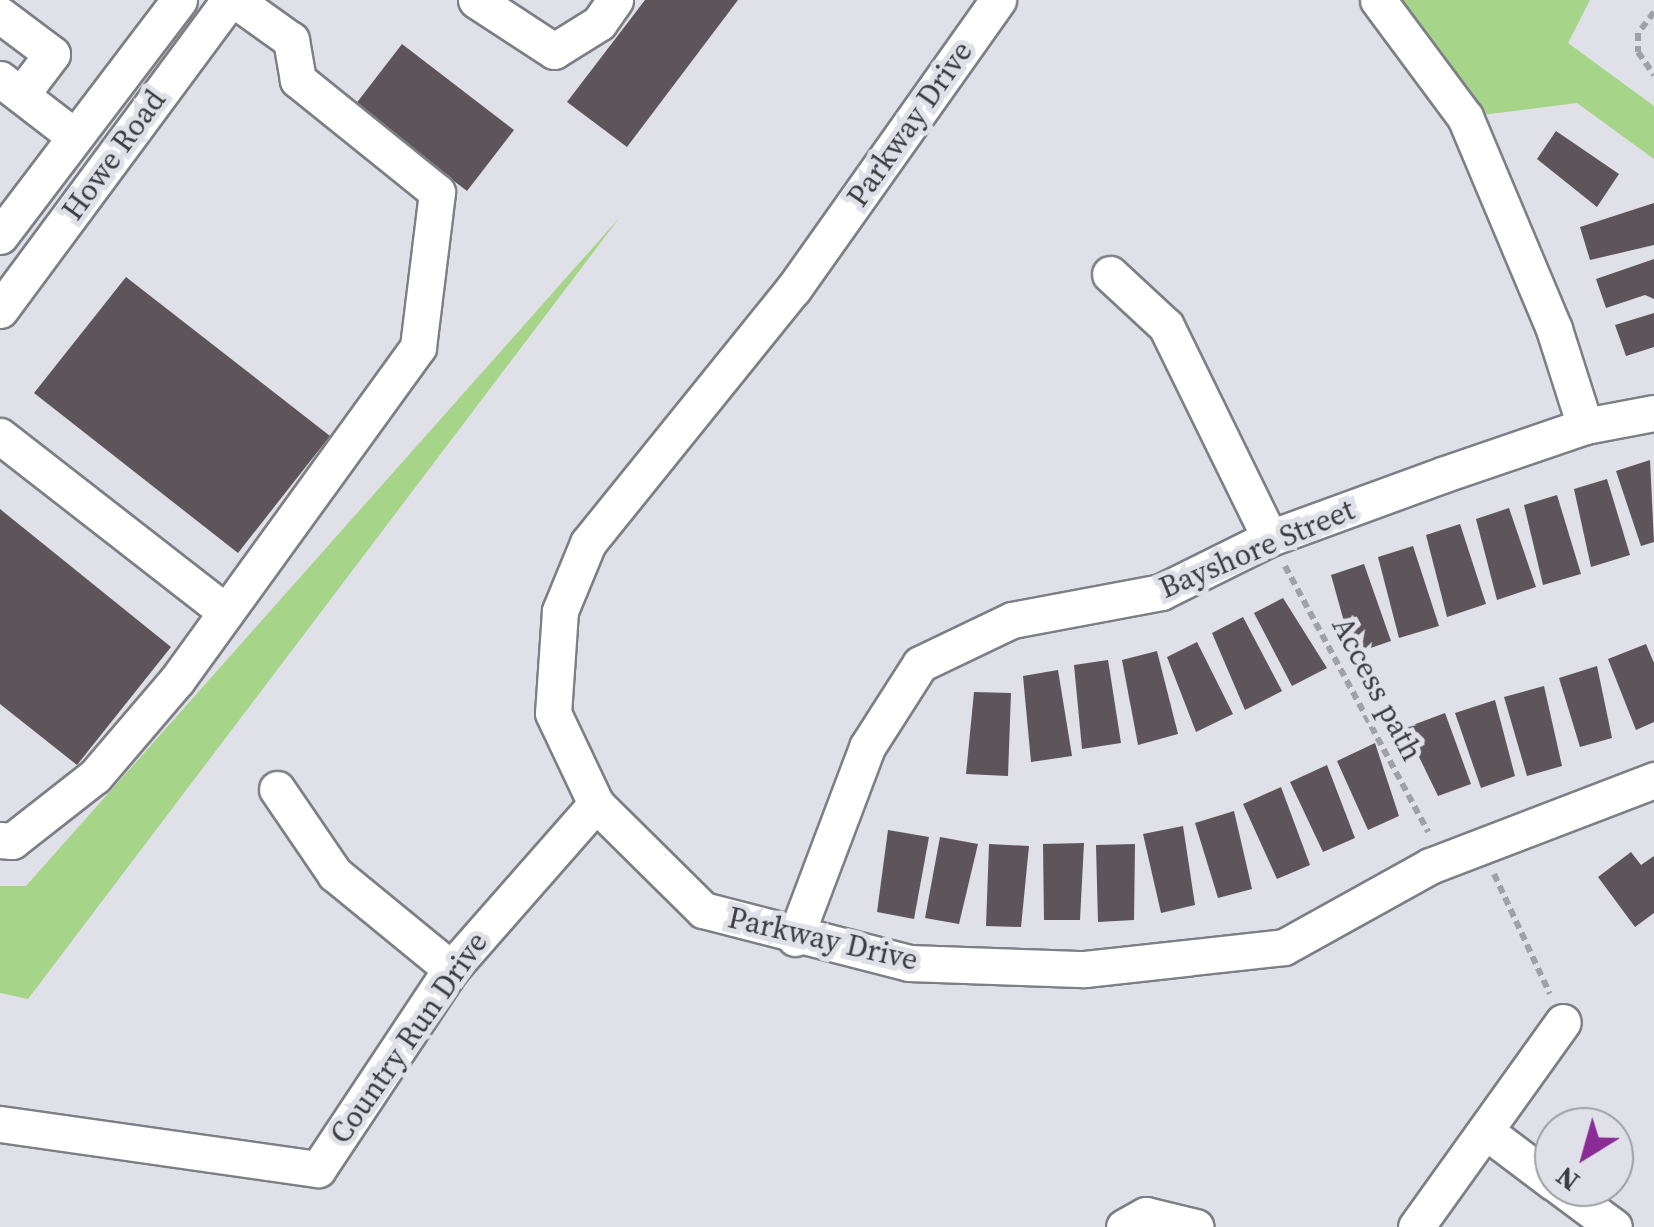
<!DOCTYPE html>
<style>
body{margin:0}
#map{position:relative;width:1654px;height:1227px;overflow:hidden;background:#e0e0e8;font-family:"Source Serif 4",serif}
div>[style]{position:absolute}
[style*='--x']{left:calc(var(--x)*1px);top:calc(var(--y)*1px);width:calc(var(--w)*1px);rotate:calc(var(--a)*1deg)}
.green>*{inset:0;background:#a6d488}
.building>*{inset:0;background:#5d5559}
.path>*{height:6px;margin-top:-3px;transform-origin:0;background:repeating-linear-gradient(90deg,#a0a0a6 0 8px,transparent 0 13px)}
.roads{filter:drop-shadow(2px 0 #7e7e86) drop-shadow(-2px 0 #7e7e86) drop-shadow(0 2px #7e7e86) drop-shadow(0 -2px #7e7e86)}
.minor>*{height:35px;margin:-17.5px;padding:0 17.5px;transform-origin:17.5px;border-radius:17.5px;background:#fff}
span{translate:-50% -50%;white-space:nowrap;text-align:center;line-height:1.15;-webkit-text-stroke:10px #e0e0e8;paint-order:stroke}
.street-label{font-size:30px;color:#3c3c3f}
.north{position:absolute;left:1534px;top:1107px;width:100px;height:100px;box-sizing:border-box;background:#e0e0e8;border:2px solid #9e9ea4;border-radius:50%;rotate:217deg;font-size:28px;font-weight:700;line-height:40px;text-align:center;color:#3c3c3f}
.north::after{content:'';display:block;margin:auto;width:35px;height:45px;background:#8a2c95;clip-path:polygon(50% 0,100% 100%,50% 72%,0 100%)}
</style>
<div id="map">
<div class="green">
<div style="clip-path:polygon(1378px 0,1590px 0,1568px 43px,1654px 106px,1654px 159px,1577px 103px,1465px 117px)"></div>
<div style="clip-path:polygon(620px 217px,28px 999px,0 993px,0 886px,26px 886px)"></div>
</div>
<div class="building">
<div style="clip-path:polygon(645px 0,738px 0,627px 147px,567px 102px)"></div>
<div style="clip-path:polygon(402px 44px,514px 130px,467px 191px,355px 105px)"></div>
<div style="clip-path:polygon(1556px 131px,1619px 174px,1597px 207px,1537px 159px)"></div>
<div style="clip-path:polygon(1654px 203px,1654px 245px,1590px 260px,1580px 227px)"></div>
<div style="clip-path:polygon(1654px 259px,1654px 299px,1645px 295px,1606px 308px,1596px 279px)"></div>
<div style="clip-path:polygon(126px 277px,330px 436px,238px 553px,34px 393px)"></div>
<div style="clip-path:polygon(1654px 313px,1654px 347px,1626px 356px,1615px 325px)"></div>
<div style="clip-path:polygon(1650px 460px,1654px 542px,1641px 546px,1616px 471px)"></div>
<div style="clip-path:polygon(1607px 479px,1630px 555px,1591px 567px,1574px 489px)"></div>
<div style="clip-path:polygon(1557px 495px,1581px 574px,1543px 585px,1524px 505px)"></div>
<div style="clip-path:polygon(1509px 508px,1536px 587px,1497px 600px,1476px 519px)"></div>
<div style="clip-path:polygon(0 509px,171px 647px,77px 765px,0 704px)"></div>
<div style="clip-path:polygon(1460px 524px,1486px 604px,1447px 617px,1426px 535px)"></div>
<div style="clip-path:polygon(1413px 546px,1439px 626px,1399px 638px,1378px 557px)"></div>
<div style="clip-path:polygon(1364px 564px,1391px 641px,1353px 654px,1331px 575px)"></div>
<div style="clip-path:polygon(1283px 598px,1327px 668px,1292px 686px,1254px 613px)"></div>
<div style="clip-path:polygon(1243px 617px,1282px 691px,1245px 710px,1212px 633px)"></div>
<div style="clip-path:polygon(1197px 642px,1233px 714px,1196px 732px,1167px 657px)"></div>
<div style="clip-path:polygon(1646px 644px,1654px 663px,1654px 722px,1636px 730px,1608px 659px)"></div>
<div style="clip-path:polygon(1157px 651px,1178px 734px,1138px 745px,1122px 660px)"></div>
<div style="clip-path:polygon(1108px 660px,1121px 743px,1082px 749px,1074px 665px)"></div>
<div style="clip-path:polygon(1597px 666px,1612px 738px,1580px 747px,1559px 678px)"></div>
<div style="clip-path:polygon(1058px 670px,1072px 756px,1031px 762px,1023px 676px)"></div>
<div style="clip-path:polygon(1544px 686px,1562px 766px,1527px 776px,1504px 697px)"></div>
<div style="clip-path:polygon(974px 692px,1011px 693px,1008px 776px,966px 774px)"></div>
<div style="clip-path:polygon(1495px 700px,1515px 776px,1481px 788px,1455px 713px)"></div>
<div style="clip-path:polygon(1445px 713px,1471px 784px,1438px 796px,1405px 728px)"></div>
<div style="clip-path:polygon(1375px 743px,1399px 816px,1368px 830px,1337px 761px)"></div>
<div style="clip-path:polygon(1327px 765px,1355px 838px,1323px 852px,1290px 782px)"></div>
<div style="clip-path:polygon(1281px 787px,1310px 865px,1277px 879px,1243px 804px)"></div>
<div style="clip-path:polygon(1234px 811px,1252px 889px,1218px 898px,1195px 823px)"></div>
<div style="clip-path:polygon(1183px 826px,1195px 905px,1161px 913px,1143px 834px)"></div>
<div style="clip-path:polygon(888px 830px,929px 837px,914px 919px,877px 912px)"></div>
<div style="clip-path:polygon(940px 837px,978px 844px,959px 924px,925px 918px)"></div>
<div style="clip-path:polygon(1084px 843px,1080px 920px,1044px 920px,1043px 844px)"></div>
<div style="clip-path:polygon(989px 844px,1029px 846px,1021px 927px,986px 926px)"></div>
<div style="clip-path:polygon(1135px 844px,1134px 920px,1098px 922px,1096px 845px)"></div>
<div style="clip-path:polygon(1631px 852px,1641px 865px,1654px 856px,1654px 913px,1635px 927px,1598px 877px)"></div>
</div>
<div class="path">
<div style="--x:1654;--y:12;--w:26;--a:127"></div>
<div style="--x:1638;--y:33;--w:19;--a:90"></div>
<div style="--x:1638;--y:52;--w:28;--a:55"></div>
<div style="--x:1285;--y:566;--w:302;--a:61.7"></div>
<div style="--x:1494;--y:874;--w:132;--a:65"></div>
</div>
<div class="roads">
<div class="minor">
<div style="--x:476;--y:0;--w:93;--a:33.2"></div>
<div style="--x:554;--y:51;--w:53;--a:-31.9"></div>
<div style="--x:599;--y:23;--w:28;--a:-55"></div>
<div style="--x:998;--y:0;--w:354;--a:125.3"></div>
<div style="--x:793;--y:289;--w:326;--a:128.9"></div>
<div style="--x:588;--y:543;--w:74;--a:112.4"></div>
<div style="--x:560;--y:611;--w:102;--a:93.9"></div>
<div style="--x:553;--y:713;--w:101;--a:64.7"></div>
<div style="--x:596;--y:804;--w:151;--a:44.7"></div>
<div style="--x:703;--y:910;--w:213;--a:14.4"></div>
<div style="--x:909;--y:963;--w:176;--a:2"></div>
<div style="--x:1085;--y:969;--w:200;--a:-6.3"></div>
<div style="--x:1284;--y:947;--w:167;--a:-29"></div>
<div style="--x:1430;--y:866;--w:240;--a:-21"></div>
<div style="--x:1378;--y:0;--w:146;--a:53.4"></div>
<div style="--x:1465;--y:117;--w:230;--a:67.2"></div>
<div style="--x:1554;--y:329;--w:102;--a:72.3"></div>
<div style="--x:0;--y:15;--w:65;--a:36.9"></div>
<div style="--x:52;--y:54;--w:51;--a:127.1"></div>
<div style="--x:0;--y:79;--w:93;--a:37.6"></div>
<div style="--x:0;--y:236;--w:296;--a:-52.8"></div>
<div style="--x:1110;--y:274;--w:76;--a:42.9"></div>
<div style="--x:1166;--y:326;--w:236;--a:63.9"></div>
<div style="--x:0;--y:310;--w:385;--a:-53.5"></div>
<div style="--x:0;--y:436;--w:286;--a:37.9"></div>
<div style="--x:277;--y:789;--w:103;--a:55.7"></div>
<div style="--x:335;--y:874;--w:150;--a:39.3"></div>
<div style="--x:0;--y:840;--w:12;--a:5"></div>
<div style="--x:12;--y:841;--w:105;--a:-38.1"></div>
<div style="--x:95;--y:776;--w:126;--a:-49.5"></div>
<div style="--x:177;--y:680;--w:411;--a:-54.1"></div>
<div style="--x:418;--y:347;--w:156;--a:-83"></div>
<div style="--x:437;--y:192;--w:179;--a:-141.1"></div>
<div style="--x:298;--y:80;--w:41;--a:-99.9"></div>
<div style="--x:291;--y:40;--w:69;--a:-144.5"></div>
<div style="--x:795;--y:938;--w:204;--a:-69.3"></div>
<div style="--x:867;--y:747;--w:98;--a:-57.4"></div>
<div style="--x:920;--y:664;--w:102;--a:-25.6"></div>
<div style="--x:1012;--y:620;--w:152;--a:-10.6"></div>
<div style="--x:1161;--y:592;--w:122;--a:-26.4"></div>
<div style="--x:1270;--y:538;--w:183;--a:-20.1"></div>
<div style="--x:1442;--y:475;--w:151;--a:-18.9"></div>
<div style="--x:1585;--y:426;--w:70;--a:-10.7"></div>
<div style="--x:0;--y:1124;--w:321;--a:8.1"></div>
<div style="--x:318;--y:1169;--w:240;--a:-56.4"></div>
<div style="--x:451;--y:969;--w:220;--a:-48.7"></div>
<div style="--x:1488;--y:1133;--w:83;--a:37.1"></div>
<div style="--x:1560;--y:1187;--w:67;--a:36.5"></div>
<div style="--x:1124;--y:1227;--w:25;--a:-29"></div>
<div style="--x:1146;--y:1215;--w:51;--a:13.5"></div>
<div style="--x:1416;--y:1227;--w:252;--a:-54.4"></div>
</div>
</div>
<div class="street-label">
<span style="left:910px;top:124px;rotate:-55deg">Parkway Drive</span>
<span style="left:114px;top:155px;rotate:-54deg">Howe Road</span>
<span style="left:1257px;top:549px;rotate:-23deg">Bayshore Street</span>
<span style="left:1377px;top:689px;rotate:62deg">Access path</span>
<span style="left:823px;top:939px;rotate:13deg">Parkway Drive</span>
<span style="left:409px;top:1038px;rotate:-55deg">Country Run Drive</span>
</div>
<div class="north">N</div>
</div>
